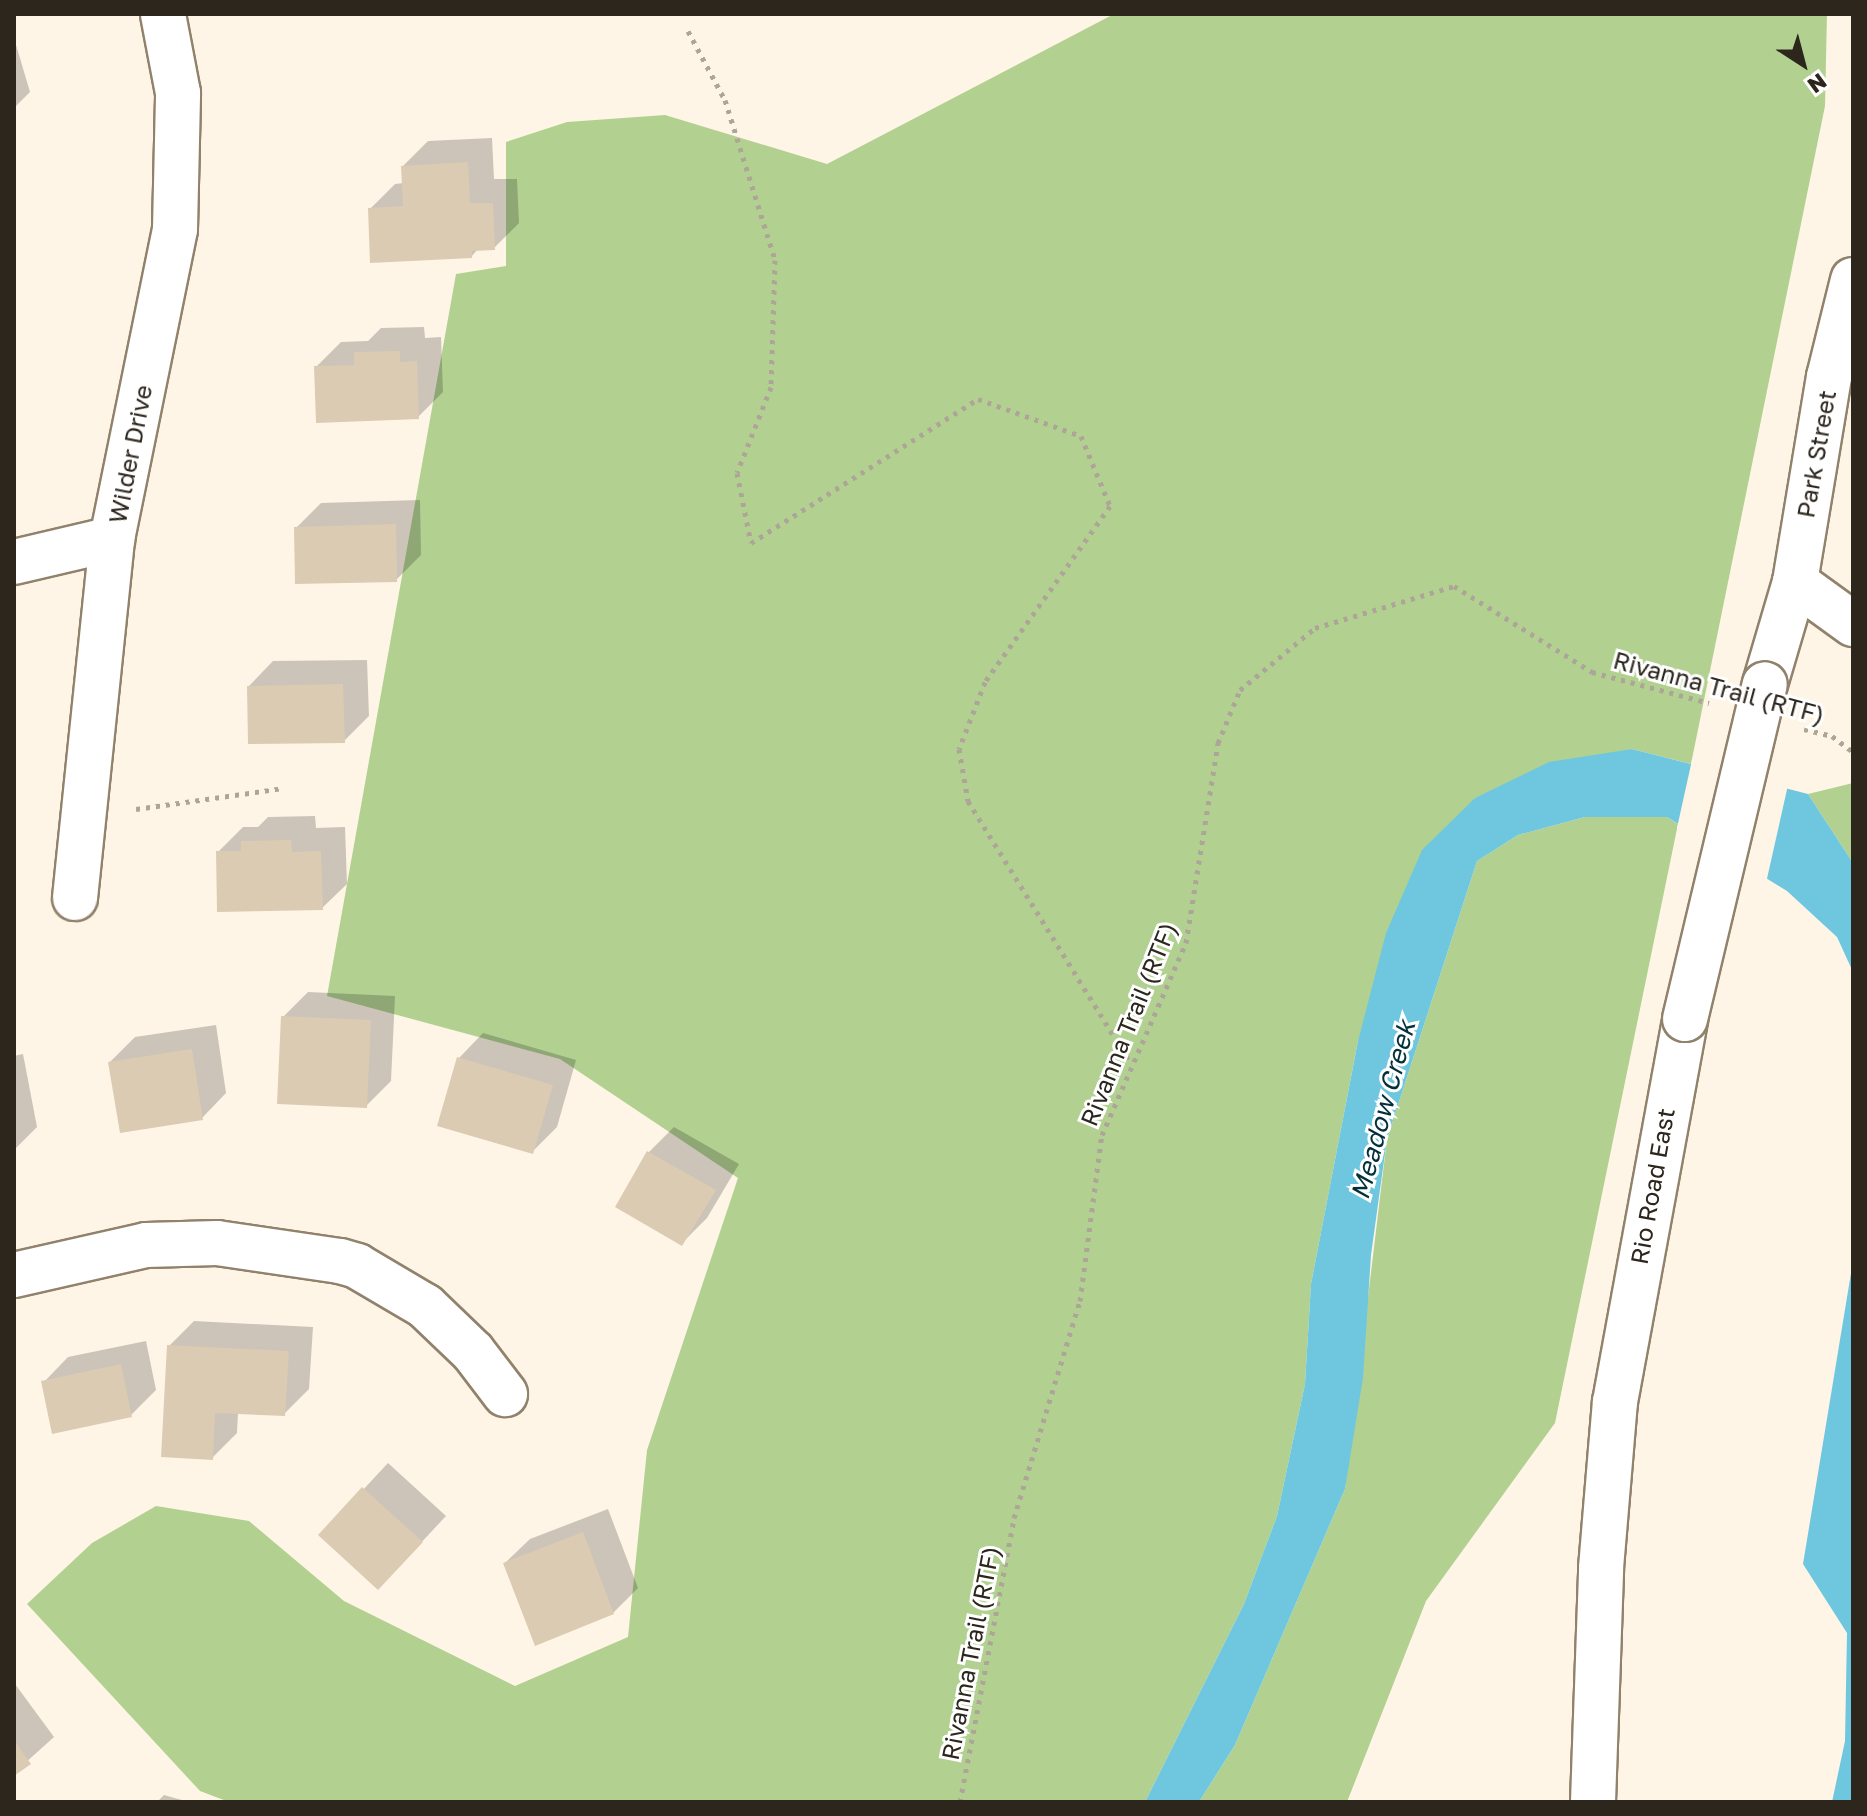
<!DOCTYPE html>
<style>
body{margin:0}
#map{position:relative;width:1867px;height:1816px;overflow:hidden;background:#fff5e6;font-family:"Golos Text",sans-serif}
div>[style]{position:absolute}
[style*='--x']{left:calc(var(--x)*1px);top:calc(var(--y)*1px);width:calc(var(--w)*1px);rotate:calc(var(--a)*1deg)}
.forest>*{inset:0;background:#b2d191}
.water>*{inset:0;background:#6ec7de}
.pier>*{inset:0;background:#fff5e6}
.shadow>*{inset:0;background:#0003}
.building>*{inset:0;background:#dbcbb3}
.path>*{height:5px;margin-top:-2.5px;transform-origin:0;background:repeating-linear-gradient(90deg,#ada598 0 4px,transparent 0 10px)}
.roads{filter:drop-shadow(2px 0 #91826c) drop-shadow(-2px 0 #91826c) drop-shadow(0 2px #91826c) drop-shadow(0 -2px #91826c)}
.street>*{height:44px;margin:-22px;padding:0 22px;transform-origin:22px;border-radius:22px;background:#fff}
.secondary>*{height:44px;margin:-22px;padding:0 22px;transform-origin:22px;border-radius:22px;background:#fff}
.bridges{filter:drop-shadow(2px 0 #91826c) drop-shadow(-2px 0 #91826c) drop-shadow(0 2px #91826c) drop-shadow(0 -2px #91826c)}
.secondary-bridge>*{height:44px;margin:-22px;padding:0 22px;transform-origin:22px;border-radius:22px;background:#fff}
span{translate:-50% -50%;white-space:nowrap;text-align:center;line-height:1.15;-webkit-text-stroke:6px #fff;paint-order:stroke}
.street-label{font-size:24px;color:#2c261d}
.water-label{font-size:26px;color:#03303a;font-style:italic}
.frame{position:absolute;inset:0;border:16px solid #2c261d;pointer-events:none}
.north{position:absolute;left:1763px;top:24px;width:80px;height:80px;-webkit-text-stroke:6px #fff;paint-order:stroke;rotate:144deg;font-size:22px;font-weight:700;line-height:32px;text-align:center;color:#2c261d}
.north::after{content:'';display:block;margin:auto;width:28px;height:36px;background:#2c261d;clip-path:polygon(50% 0,100% 100%,50% 72%,0 100%)}
</style>
<div id="map">
<div class="forest">
<div style="clip-path:polygon(1114px 14px,1827px 14px,1825px 106px,1691px 764px,1632px 749px,1475px 798px,1358px 1041px,1311px 1284px,1305px 1384px,1277px 1516px,1244px 1604px,1145px 1802px,229px 1802px,200px 1791px,27px 1604px,92px 1543px,156px 1506px,249px 1521px,344px 1601px,515px 1686px,628px 1637px,647px 1450px,738px 1178px,560px 1059px,327px 996px,456px 274px,506px 266px,506px 142px,567px 122px,665px 115px,827px 164px)"></div>
<div style="clip-path:polygon(1853px 783px,1853px 863px,1808px 794px)"></div>
<div style="clip-path:polygon(1585px 817px,1667px 817px,1678px 824px,1555px 1423px,1426px 1601px,1347px 1802px,1199px 1802px,1235px 1745px,1345px 1489px,1387px 1139px,1477px 861px,1518px 835px)"></div>
</div>
<div class="water">
<div style="clip-path:polygon(1632px 749px,1808px 794px,1853px 863px,1853px 972px,1837px 937px,1787px 891px,1667px 817px,1585px 817px,1518px 835px,1477px 861px,1387px 1139px,1371px 1255px,1363px 1378px,1345px 1489px,1235px 1745px,1199px 1802px,1145px 1802px,1244px 1604px,1277px 1516px,1305px 1384px,1311px 1284px,1358px 1041px,1386px 933px,1422px 850px,1475px 798px,1549px 762px)"></div>
<div style="clip-path:polygon(1853px 1261px,1853px 1802px,1832px 1802px,1845px 1741px,1847px 1633px,1803px 1564px)"></div>
</div>
<div class="pier">
<div style="clip-path:polygon(1692px 760px,1788px 785px,1766px 883px,1677px 828px)"></div>
</div>
<div class="shadow">
<div style="clip-path:polygon(14px 38px,30px 92px,14px 108px)"></div>
<div style="clip-path:polygon(492px 138px,494px 179px,517px 179px,519px 223px,494px 248px,479px 248px,471px 257px,370px 209px,395px 184px,404px 183px,403px 166px,428px 141px)"></div>
<div style="clip-path:polygon(424px 327px,425px 338px,441px 337px,443px 392px,418px 417px,316px 367px,341px 342px,368px 341px,381px 328px)"></div>
<div style="clip-path:polygon(420px 500px,421px 555px,396px 580px,296px 528px,321px 503px)"></div>
<div style="clip-path:polygon(367px 660px,369px 716px,344px 741px,249px 686px,273px 661px)"></div>
<div style="clip-path:polygon(315px 816px,316px 828px,345px 827px,347px 884px,322px 908px,218px 852px,243px 827px,258px 827px,268px 817px)"></div>
<div style="clip-path:polygon(308px 992px,395px 996px,391px 1081px,366px 1106px,283px 1017px)"></div>
<div style="clip-path:polygon(216px 1025px,226px 1093px,202px 1118px,110px 1062px,135px 1037px)"></div>
<div style="clip-path:polygon(483px 1033px,576px 1060px,557px 1127px,532px 1152px,459px 1058px)"></div>
<div style="clip-path:polygon(23px 1054px,37px 1127px,14px 1150px,14px 1056px)"></div>
<div style="clip-path:polygon(674px 1127px,739px 1164px,707px 1218px,682px 1243px,618px 1206px,649px 1152px)"></div>
<div style="clip-path:polygon(194px 1321px,313px 1327px,309px 1389px,284px 1414px,238px 1412px,237px 1433px,212px 1458px,169px 1346px)"></div>
<div style="clip-path:polygon(146px 1341px,156px 1390px,131px 1415px,44px 1382px,68px 1357px)"></div>
<div style="clip-path:polygon(388px 1463px,446px 1516px,403px 1562px,321px 1535px)"></div>
<div style="clip-path:polygon(608px 1509px,638px 1588px,613px 1613px,505px 1563px,530px 1539px)"></div>
<div style="clip-path:polygon(15px 1684px,54px 1737px,14px 1773px,14px 1685px)"></div>
<div style="clip-path:polygon(164px 1795px,189px 1802px,157px 1802px)"></div>
</div>
<div class="building">
<div style="clip-path:polygon(468px 162px,470px 203px,493px 203px,495px 250px,472px 251px,472px 258px,370px 263px,368px 208px,403px 206px,401px 166px)"></div>
<div style="clip-path:polygon(400px 351px,400px 362px,417px 361px,419px 419px,316px 423px,314px 366px,354px 365px,354px 352px)"></div>
<div style="clip-path:polygon(396px 524px,397px 582px,295px 584px,294px 527px)"></div>
<div style="clip-path:polygon(343px 684px,345px 743px,248px 744px,247px 686px)"></div>
<div style="clip-path:polygon(291px 840px,292px 852px,321px 851px,323px 910px,217px 912px,216px 851px,241px 851px,241px 841px)"></div>
<div style="clip-path:polygon(281px 1016px,371px 1020px,367px 1108px,277px 1104px)"></div>
<div style="clip-path:polygon(192px 1049px,203px 1120px,120px 1133px,108px 1062px)"></div>
<div style="clip-path:polygon(457px 1057px,553px 1085px,533px 1154px,437px 1126px)"></div>
<div style="clip-path:polygon(647px 1151px,716px 1190px,682px 1246px,615px 1207px)"></div>
<div style="clip-path:polygon(167px 1345px,289px 1351px,285px 1416px,215px 1413px,213px 1460px,161px 1457px)"></div>
<div style="clip-path:polygon(121px 1364px,132px 1417px,52px 1434px,41px 1381px)"></div>
<div style="clip-path:polygon(362px 1487px,423px 1542px,378px 1590px,318px 1535px)"></div>
<div style="clip-path:polygon(583px 1532px,614px 1614px,535px 1646px,503px 1563px)"></div>
<div style="clip-path:polygon(14px 1740px,31px 1764px,14px 1776px)"></div>
</div>
<div class="path">
<div style="--x:688;--y:31;--w:78;--a:61.8"></div>
<div style="--x:725;--y:100;--w:168;--a:72.6"></div>
<div style="--x:775;--y:260;--w:127;--a:91.8"></div>
<div style="--x:771;--y:387;--w:92;--a:111.6"></div>
<div style="--x:737;--y:473;--w:71;--a:78.7"></div>
<div style="--x:751;--y:543;--w:269;--a:-32.4"></div>
<div style="--x:978;--y:399;--w:109;--a:19.8"></div>
<div style="--x:1081;--y:436;--w:76;--a:67.5"></div>
<div style="--x:1110;--y:506;--w:216;--a:125.4"></div>
<div style="--x:985;--y:682;--w:72;--a:111.2"></div>
<div style="--x:959;--y:749;--w:53;--a:80.2"></div>
<div style="--x:968;--y:801;--w:309;--a:58.2"></div>
<div style="--x:1804;--y:729;--w:29;--a:14"></div>
<div style="--x:1832;--y:736;--w:26;--a:37"></div>
<div style="--x:136;--y:809;--w:148;--a:-8.1"></div>
<div style="--x:960;--y:1802;--w:289;--a:-79.2"></div>
<div style="--x:1014;--y:1518;--w:227;--a:-73.1"></div>
<div style="--x:1080;--y:1301;--w:167;--a:-82.5"></div>
<div style="--x:1102;--y:1135;--w:210;--a:-66.4"></div>
<div style="--x:1186;--y:943;--w:203;--a:-80.9"></div>
<div style="--x:1218;--y:743;--w:57;--a:-67.5"></div>
<div style="--x:1240;--y:690;--w:97;--a:-39.6"></div>
<div style="--x:1315;--y:628;--w:145;--a:-16.8"></div>
<div style="--x:1454;--y:586;--w:163;--a:31.9"></div>
<div style="--x:1592;--y:672;--w:121;--a:14.8"></div>
</div>
<div class="roads">
<div class="street">
<div style="--x:14;--y:562;--w:101;--a:-13.2"></div>
<div style="--x:75;--y:898;--w:361;--a:-84.1"></div>
<div style="--x:112;--y:539;--w:316;--a:-78.5"></div>
<div style="--x:175;--y:229;--w:136;--a:-88.7"></div>
<div style="--x:178;--y:93;--w:80;--a:-100.8"></div>
<div style="--x:14;--y:1275;--w:135;--a:-12.8"></div>
<div style="--x:146;--y:1245;--w:71;--a:-1.6"></div>
<div style="--x:217;--y:1243;--w:124;--a:8.3"></div>
<div style="--x:340;--y:1261;--w:18;--a:16"></div>
<div style="--x:357;--y:1266;--w:79;--a:30.5"></div>
<div style="--x:425;--y:1306;--w:66;--a:43.8"></div>
<div style="--x:473;--y:1352;--w:53;--a:52.7"></div>
</div>
<div class="secondary">
<div style="--x:1795;--y:582;--w:72;--a:35.9"></div>
<div style="--x:1765;--y:684;--w:106;--a:-73.6"></div>
<div style="--x:1795;--y:582;--w:208;--a:-80.6"></div>
<div style="--x:1829;--y:377;--w:100;--a:-76.1"></div>
<div style="--x:1593;--y:1802;--w:234;--a:-88"></div>
<div style="--x:1601;--y:1568;--w:167;--a:-85.2"></div>
<div style="--x:1615;--y:1402;--w:389;--a:-79.6"></div>
</div>
</div>
<div class="bridges">
<div class="secondary-bridge">
<div style="--x:1685;--y:1019;--w:344;--a:-76.6"></div>
</div>
</div>
<div class="street-label">
<span style="left:130px;top:454px;rotate:-79deg">Wilder Drive</span>
<span style="left:1816px;top:454px;rotate:-80deg">Park Street</span>
<span style="left:1719px;top:687px;rotate:15deg">Rivanna Trail (RTF)</span>
<span style="left:1128px;top:1024px;rotate:-68deg">Rivanna Trail (RTF)</span>
<span style="left:1652px;top:1186px;rotate:-80deg">Rio Road East</span>
<span style="left:970px;top:1653px;rotate:-79deg">Rivanna Trail (RTF)</span>
</div>
<div class="water-label">
<span style="left:1383px;top:1110px;rotate:-75deg">Meadow Creek</span>
</div>
<div class="frame"></div>
<div class="north">N</div>
</div>
